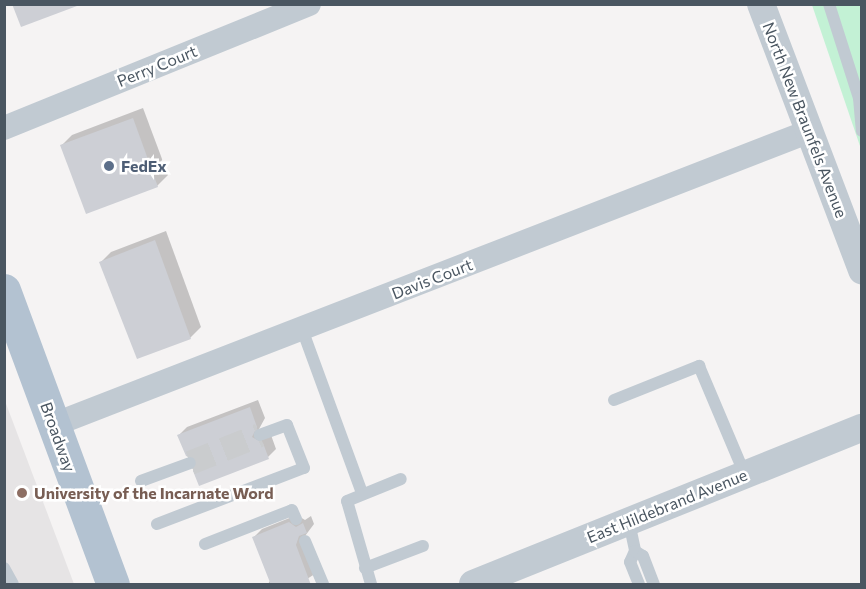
<!DOCTYPE html>
<style>
body{margin:0}
#map{position:relative;width:866px;height:589px;overflow:hidden;background:#f5f3f3;font-family:Commissioner,sans-serif}
div>[style]{position:absolute}
[style*='--x']{left:calc(var(--x)*1px);top:calc(var(--y)*1px);width:calc(var(--w)*1px);rotate:calc(var(--a)*1deg)}
.education>*{inset:0;background:#e6e4e5}
.green>*{inset:0;background:#c3f1d5}
.shadow>*{inset:0;background:#0003}
.building>*{inset:0;background:#cdcfd5}
.minor-tunnel>*{height:24px;margin-top:-12px;transform-origin:0;background:repeating-linear-gradient(90deg,#caccce 0 24px,transparent 0 36px)}
.service>*{height:12px;margin:-6px;padding:0 6px;transform-origin:6px;border-radius:6px;background:#c1cad2}
.minor>*{height:24px;margin:-12px;padding:0 12px;transform-origin:12px;border-radius:12px;background:#c1cad2}
.tertiary>*{height:28px;margin:-14px;padding:0 14px;transform-origin:14px;border-radius:14px;background:#c1cad2}
.primary>*{height:33px;margin:-16.5px;padding:0 16.5px;transform-origin:16.5px;border-radius:16.5px;background:#b3c2d1}
.dots>*{width:16px;height:16px;translate:-50% -50%;box-sizing:border-box;border:3px solid #fff;border-radius:50%}
span{translate:-50% -50%;white-space:nowrap;text-align:center;line-height:1.15;-webkit-text-stroke:5px #fff;paint-order:stroke}
.street-label{font-size:16px;color:#4a5661}
.service-label{font-size:16px;color:#4e5e75;font-weight:700}
.left{translate:0 -50%;text-align:left}
.education-label{font-size:16px;color:#785e54;font-weight:700}
.frame{position:absolute;inset:0;border:6px solid #4a5661;pointer-events:none}
</style>
<div id="map">
<div class="education">
<div style="clip-path:polygon(5px 401px,74px 584px,5px 584px)"></div>
</div>
<div class="green">
<div style="clip-path:polygon(812px 5px,861px 5px,861px 149px)"></div>
</div>
<div class="shadow">
<div style="clip-path:polygon(143px 108px,168px 175px,157px 186px,62px 145px,72px 135px)"></div>
<div style="clip-path:polygon(166px 231px,201px 327px,190px 338px,101px 262px,111px 252px)"></div>
<div style="clip-path:polygon(258px 400px,265px 418px,259px 429px,271px 435px,276px 449px,268px 457px,199px 459px,179px 435px,187px 427px)"></div>
<div style="clip-path:polygon(297px 515px,305px 520px,311px 516px,314px 524px,305px 536px,318px 572px,299px 584px,268px 584px,271px 579px,254px 537px,262px 529px)"></div>
</div>
<div class="building">
<div style="clip-path:polygon(12px 4px,76px 4px,77px 6px,21px 27px)"></div>
<div style="clip-path:polygon(133px 118px,158px 187px,86px 214px,60px 145px)"></div>
<div style="clip-path:polygon(155px 240px,191px 339px,137px 359px,99px 262px)"></div>
<div style="clip-path:polygon(250px 407px,257px 427px,252px 437px,263px 443px,269px 459px,199px 486px,193px 471px,197px 460px,186px 456px,177px 435px)"></div>
<div style="clip-path:polygon(289px 522px,296px 527px,303px 523px,307px 533px,299px 536px,296px 545px,311px 585px,271px 585px,252px 537px)"></div>
</div>
<div class="minor-tunnel">
<div style="--x:190;--y:463;--w:75;--a:-21.8"></div>
</div>
<div class="service">
<div style="--x:829;--y:4;--w:99;--a:72.3"></div>
<div style="--x:859;--y:98;--w:33;--a:85"></div>
<div style="--x:302;--y:329;--w:175;--a:69.9"></div>
<div style="--x:614;--y:400;--w:92;--a:-21.8"></div>
<div style="--x:699;--y:366;--w:118;--a:67.1"></div>
<div style="--x:141;--y:481;--w:52;--a:-20.2"></div>
<div style="--x:629;--y:522;--w:30;--a:78"></div>
<div style="--x:635;--y:551;--w:12;--a:114"></div>
<div style="--x:630;--y:562;--w:24;--a:68"></div>
<div style="--x:157;--y:524;--w:157;--a:-20.9"></div>
<div style="--x:304;--y:468;--w:46;--a:-111.6"></div>
<div style="--x:287;--y:425;--w:29;--a:160"></div>
<div style="--x:305;--y:541;--w:47;--a:67.3"></div>
<div style="--x:205;--y:544;--w:93;--a:-21.3"></div>
<div style="--x:292;--y:510;--w:10;--a:66"></div>
<div style="--x:635;--y:551;--w:9;--a:32"></div>
<div style="--x:643;--y:556;--w:30;--a:69"></div>
<div style="--x:4;--y:568;--w:18;--a:61"></div>
<div style="--x:365;--y:568;--w:62;--a:-20.8"></div>
<div style="--x:371;--y:584;--w:86;--a:-106.1"></div>
<div style="--x:347;--y:501;--w:58;--a:-22.2"></div>
</div>
<div class="minor">
<div style="--x:4;--y:128;--w:329;--a:-22.1"></div>
<div style="--x:53;--y:425;--w:812;--a:-21.22"></div>
</div>
<div class="tertiary">
<div style="--x:761;--y:4;--w:285;--a:69.2"></div>
<div style="--x:473;--y:584;--w:419;--a:-21.9"></div>
</div>
<div class="primary">
<div style="--x:4;--y:290;--w:314;--a:69.7"></div>
</div>
<div class="dots">
<div style="left:109px;top:166px;background:#5c6f8a"></div>
<div style="left:22px;top:493px;background:#8d6e63"></div>
</div>
<div class="street-label">
<span style="left:157px;top:66px;rotate:-22deg">Perry Court</span>
<span style="left:805px;top:120px;rotate:69deg">North New Braunfels Avenue</span>
<span style="left:432px;top:279px;rotate:-21deg">Davis Court</span>
<span style="left:58px;top:437px;rotate:70deg">Broadway</span>
<span style="left:667px;top:506px;rotate:-22deg">East Hildebrand Avenue</span>
</div>
<div class="service-label">
<span class="left" style="left:121px;top:166px">FedEx</span>
</div>
<div class="education-label">
<span class="left" style="left:34px;top:493px">University of the Incarnate Word</span>
</div>
<div class="frame"></div>
</div>
